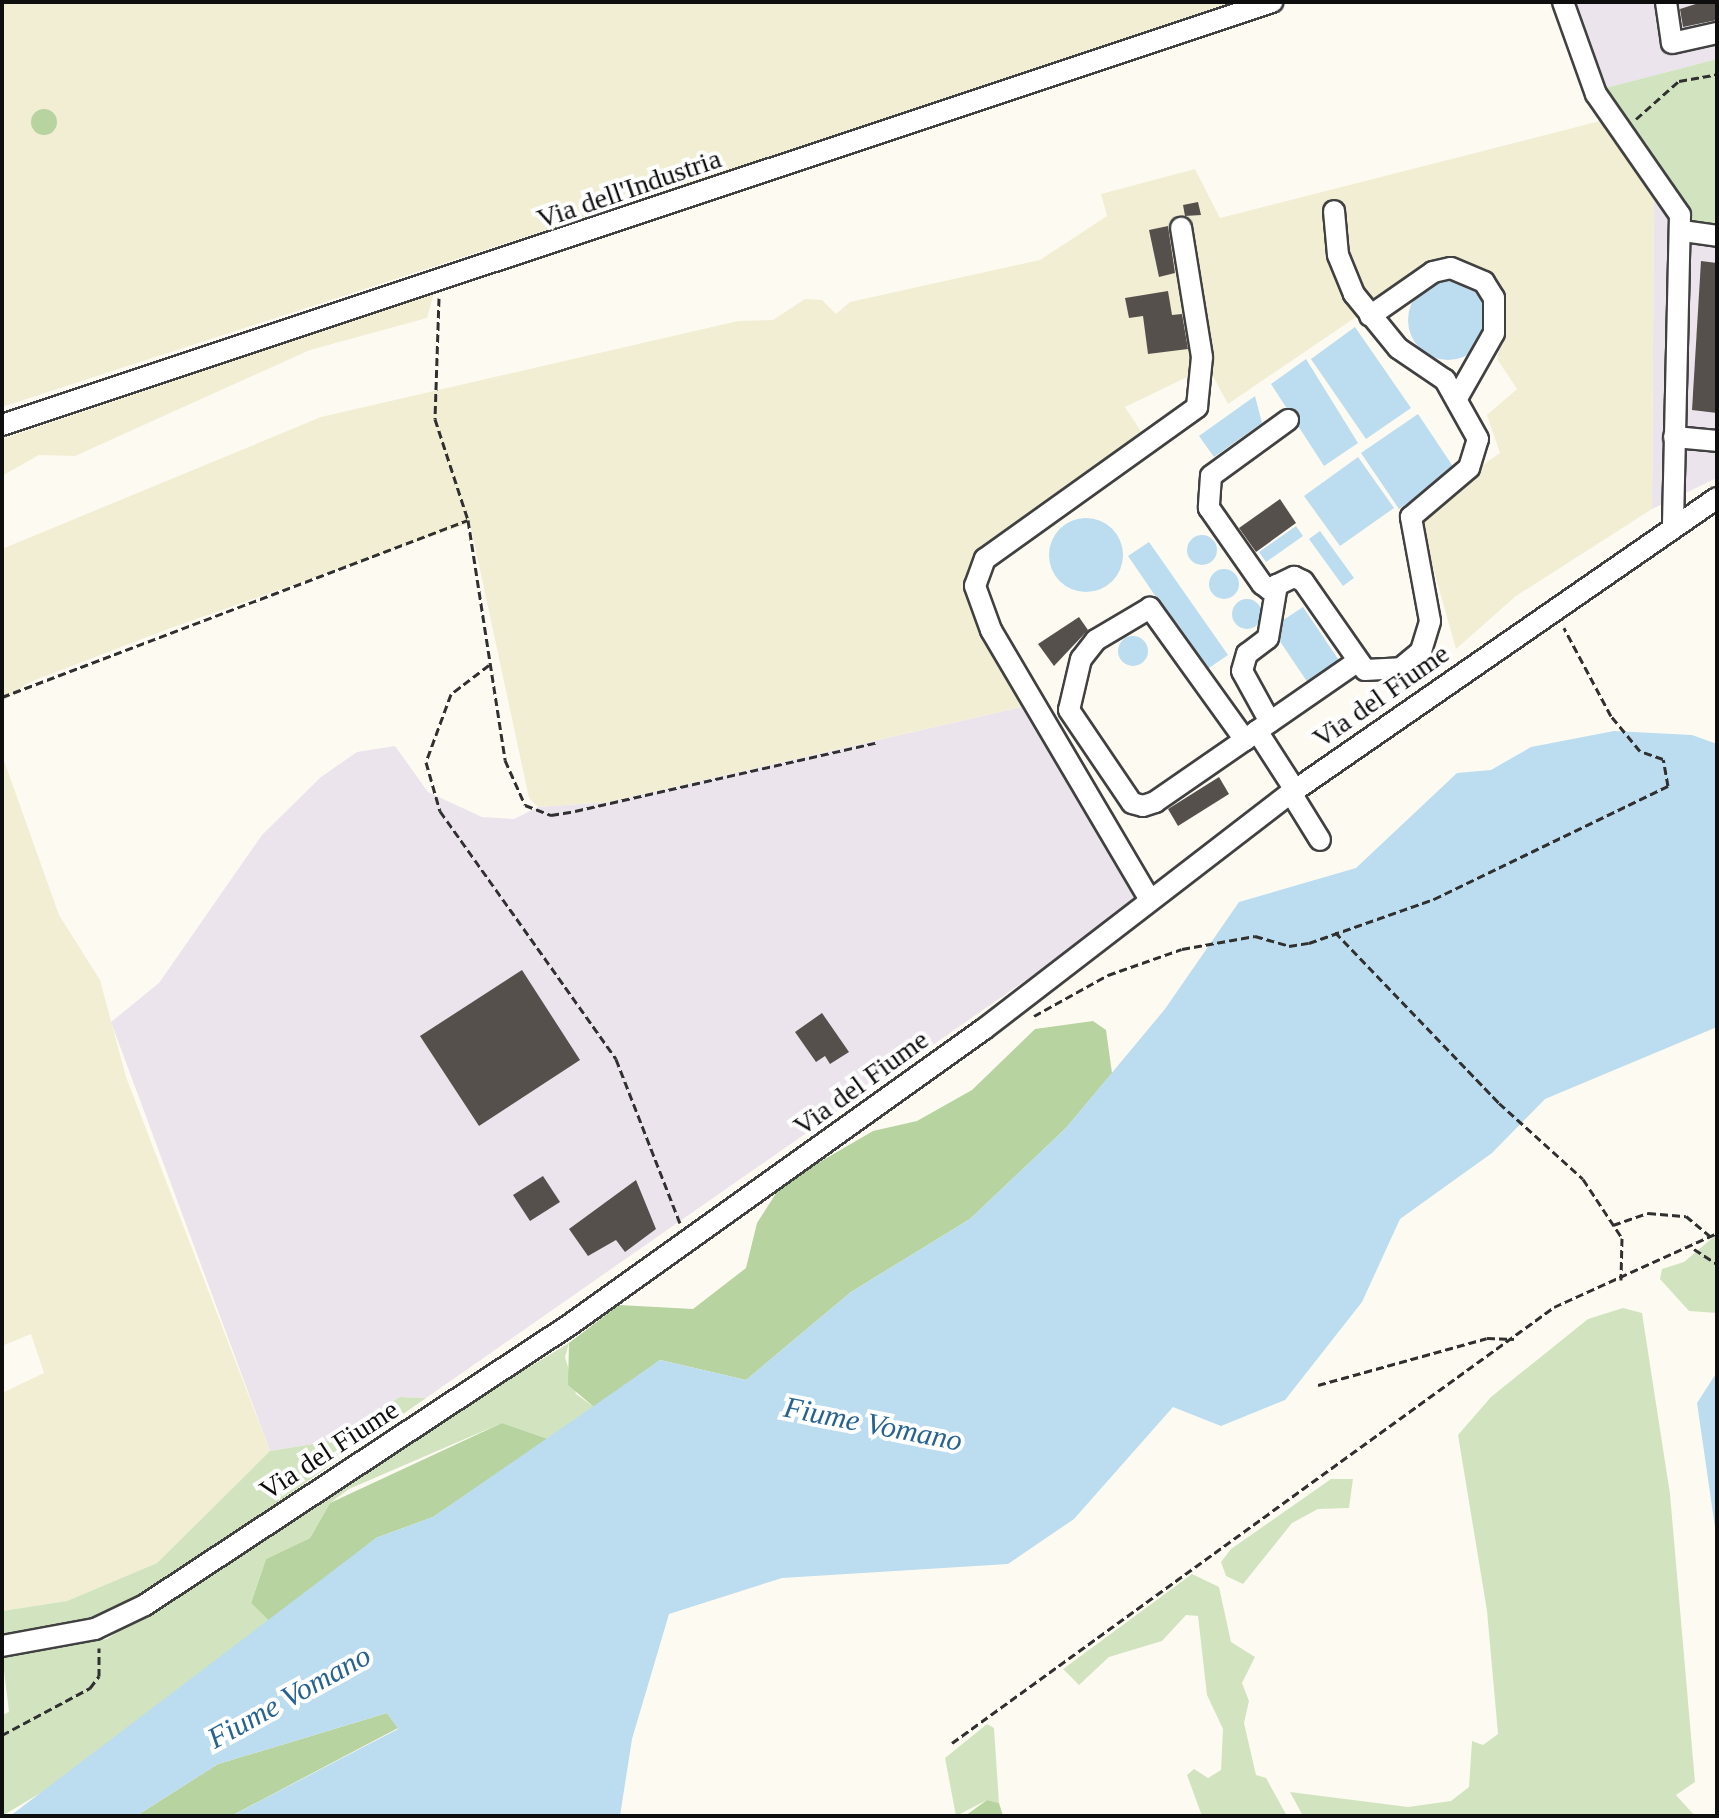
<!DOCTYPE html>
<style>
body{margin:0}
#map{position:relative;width:1719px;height:1818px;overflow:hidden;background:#fdfbf1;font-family:"Times New Roman",serif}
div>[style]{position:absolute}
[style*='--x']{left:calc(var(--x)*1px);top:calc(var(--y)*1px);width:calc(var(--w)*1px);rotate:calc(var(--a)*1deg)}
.industrial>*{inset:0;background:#ebe4ec}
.farmland>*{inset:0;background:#f1eed4}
.green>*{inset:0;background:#d2e4bf}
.forest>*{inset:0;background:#b7d3a0}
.round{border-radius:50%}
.water>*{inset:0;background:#bcdcef}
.building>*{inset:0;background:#56504c}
.path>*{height:3px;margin-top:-1.5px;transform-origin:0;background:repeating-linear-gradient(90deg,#303030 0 8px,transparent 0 12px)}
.roads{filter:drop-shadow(2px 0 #414141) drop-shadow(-2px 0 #414141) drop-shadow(0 2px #414141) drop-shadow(0 -2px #414141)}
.minor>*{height:20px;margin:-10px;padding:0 10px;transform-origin:10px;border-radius:10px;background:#fff}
span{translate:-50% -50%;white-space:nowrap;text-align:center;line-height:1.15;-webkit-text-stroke:8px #fff;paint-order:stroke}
.street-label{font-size:28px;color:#0e0e0e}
.water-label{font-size:30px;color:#266391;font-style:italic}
.frame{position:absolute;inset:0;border:4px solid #0e0e0e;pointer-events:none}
</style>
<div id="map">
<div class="industrial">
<div style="clip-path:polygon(1558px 2px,1717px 2px,1717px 59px,1603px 89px,1717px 228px,1717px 478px,1652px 509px,1654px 189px,1600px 121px)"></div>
<div style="clip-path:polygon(1034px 704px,1139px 891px,1138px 902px,426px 1398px,400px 1397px,325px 1442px,270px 1451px,111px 1022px,159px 983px,262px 835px,321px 777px,357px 752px,395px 746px,428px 792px,482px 817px,514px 819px,538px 807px,609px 802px)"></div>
</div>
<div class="farmland">
<div style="clip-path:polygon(2px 2px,1247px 2px,2px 407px)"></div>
<div style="clip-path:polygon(1600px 121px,1654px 189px,1652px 509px,1516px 596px,1456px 649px,1421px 525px,1443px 493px,1500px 453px,1487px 415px,1517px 389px,1497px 359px,1506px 313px,1499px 289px,1481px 269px,1456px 262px,1431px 266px,1228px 404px,1208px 367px,1125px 407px,1148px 442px,997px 545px,975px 585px,1034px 704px,609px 802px,538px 807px,529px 798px,470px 523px,168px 629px,30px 682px,2px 702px,2px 549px,321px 417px,738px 321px,773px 320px,805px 299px,822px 300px,836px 314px,850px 302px,1040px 260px,1107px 216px,1101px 194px,1195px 169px,1220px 218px)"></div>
<div style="clip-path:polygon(434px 293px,427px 318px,310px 350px,75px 456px,39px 455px,2px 476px,2px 439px)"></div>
<div style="clip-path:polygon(2px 755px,59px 915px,100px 980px,126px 1077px,270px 1451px,157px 1563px,67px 1601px,2px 1611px,2px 1393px,44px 1373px,31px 1334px,2px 1346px)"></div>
</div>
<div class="green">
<div style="clip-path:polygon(1717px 59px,1717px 228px,1690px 219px,1602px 89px)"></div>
<div style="clip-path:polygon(1717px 1234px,1717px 1313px,1689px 1311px,1660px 1279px,1662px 1269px,1684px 1262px)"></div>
<div style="clip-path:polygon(1623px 1308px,1642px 1313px,1670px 1494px,1695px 1782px,1676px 1795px,1695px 1816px,1303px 1816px,1290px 1792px,1408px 1807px,1451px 1801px,1469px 1787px,1472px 1741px,1483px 1745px,1498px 1734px,1487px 1611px,1458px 1435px,1491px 1397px,1588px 1319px)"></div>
<div style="clip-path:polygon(569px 1343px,565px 1357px,576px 1394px,594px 1407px,548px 1439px,502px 1423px,349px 1489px,330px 1503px,310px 1538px,266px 1559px,251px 1603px,270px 1622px,69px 1776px,2px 1816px,2px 1715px,9px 1712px,2px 1654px,107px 1639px,328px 1488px)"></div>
<div style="clip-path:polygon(400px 1397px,426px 1398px,113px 1618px,2px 1645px,2px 1611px,67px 1601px,157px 1563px,270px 1451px,325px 1442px)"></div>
<div style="clip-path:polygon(1331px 1479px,1353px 1479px,1349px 1508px,1318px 1509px,1292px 1523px,1243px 1584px,1226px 1576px,1221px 1562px,1231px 1549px)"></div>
<div style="clip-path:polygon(1192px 1574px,1219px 1587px,1231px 1642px,1255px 1657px,1242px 1683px,1249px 1701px,1244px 1723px,1256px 1775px,1266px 1778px,1287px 1816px,1202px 1816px,1187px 1775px,1194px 1769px,1208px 1778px,1221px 1770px,1223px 1729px,1207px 1695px,1198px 1616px,1186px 1615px,1162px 1641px,1109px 1657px,1079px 1685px,1063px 1669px)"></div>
<div style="clip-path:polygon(987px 1724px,994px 1728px,999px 1803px,987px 1800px,956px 1816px,945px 1758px)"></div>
</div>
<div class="forest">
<div class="round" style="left:31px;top:109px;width:26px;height:26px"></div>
<div style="clip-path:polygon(1093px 1021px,1106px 1030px,1112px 1073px,1066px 1128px,970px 1219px,851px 1292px,746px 1380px,660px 1360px,594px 1407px,568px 1385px,569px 1343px,619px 1305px,693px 1309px,746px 1268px,757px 1223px,782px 1184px,873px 1131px,917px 1121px,972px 1090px,1035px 1029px)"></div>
<div style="clip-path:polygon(502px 1423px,548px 1439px,433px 1517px,376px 1538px,270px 1622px,251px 1603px,266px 1559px,310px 1538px,330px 1503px)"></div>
<div style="clip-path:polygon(387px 1713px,398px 1728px,231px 1816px,136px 1816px,218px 1764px)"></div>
<div style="clip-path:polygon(987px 1800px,999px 1803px,1003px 1816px,965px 1816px)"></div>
</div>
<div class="water">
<div class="round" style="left:1408px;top:280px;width:80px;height:80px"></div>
<div style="clip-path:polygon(1355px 327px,1411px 408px,1366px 439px,1311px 359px)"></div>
<div style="clip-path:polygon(1306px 359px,1358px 443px,1324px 466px,1271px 384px)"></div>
<div style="clip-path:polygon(1255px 396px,1262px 423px,1214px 457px,1199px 436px)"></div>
<div style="clip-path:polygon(1418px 414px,1456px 471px,1399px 509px,1361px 453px)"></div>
<div style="clip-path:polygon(1358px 457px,1394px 508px,1340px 546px,1304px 496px)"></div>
<div class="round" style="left:1049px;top:518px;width:74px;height:74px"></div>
<div style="clip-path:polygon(1296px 526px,1303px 536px,1266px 562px,1259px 552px)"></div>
<div style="clip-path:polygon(1320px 531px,1354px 578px,1343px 586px,1309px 539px)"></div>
<div class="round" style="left:1187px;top:535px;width:30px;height:30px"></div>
<div style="clip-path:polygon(1149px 542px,1228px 655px,1206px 670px,1128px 556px)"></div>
<div class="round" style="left:1209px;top:569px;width:30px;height:30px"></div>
<div class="round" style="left:1232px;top:599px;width:30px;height:30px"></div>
<div style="clip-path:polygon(1303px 607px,1340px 662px,1308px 683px,1271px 628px)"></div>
<div class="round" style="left:1118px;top:636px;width:30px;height:30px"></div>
<div style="clip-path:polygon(1614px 731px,1692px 735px,1717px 744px,1717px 1027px,1545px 1099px,1492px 1153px,1400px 1219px,1362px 1302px,1285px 1400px,1221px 1426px,1173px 1407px,1074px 1519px,1008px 1564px,782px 1578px,669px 1614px,632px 1739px,620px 1816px,231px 1816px,398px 1729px,387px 1713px,218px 1764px,136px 1816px,10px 1816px,376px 1538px,433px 1517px,660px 1360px,746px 1380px,851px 1292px,970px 1219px,1066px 1128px,1165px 1009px,1239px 902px,1356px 868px,1457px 773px,1491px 770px,1531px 747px)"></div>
<div style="clip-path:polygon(1717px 1372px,1717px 1541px,1697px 1403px)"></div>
</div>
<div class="building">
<div style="clip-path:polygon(1702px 2px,1717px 2px,1717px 20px,1683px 27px,1680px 9px)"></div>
<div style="clip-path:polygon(1198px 202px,1201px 215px,1185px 216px,1183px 205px)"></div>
<div style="clip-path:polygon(1168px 226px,1175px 273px,1159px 277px,1149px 230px)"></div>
<div style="clip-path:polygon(1701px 261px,1717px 263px,1717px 413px,1692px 410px)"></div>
<div style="clip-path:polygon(1168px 291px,1172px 315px,1182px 314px,1188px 349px,1148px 354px,1143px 316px,1129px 318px,1125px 298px)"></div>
<div style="clip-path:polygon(1280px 499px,1296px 523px,1256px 552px,1239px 528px)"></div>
<div style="clip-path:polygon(1079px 617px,1088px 630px,1054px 666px,1038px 644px)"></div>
<div style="clip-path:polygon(1219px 777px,1229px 794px,1178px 826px,1168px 809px)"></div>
<div style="clip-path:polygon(522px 970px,580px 1060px,479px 1126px,420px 1036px)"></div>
<div style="clip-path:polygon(822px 1013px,849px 1052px,830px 1064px,825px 1056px,816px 1062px,795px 1032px)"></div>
<div style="clip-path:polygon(543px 1176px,560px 1202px,530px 1221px,513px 1195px)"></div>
<div style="clip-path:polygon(636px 1180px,656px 1229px,625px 1252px,616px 1240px,588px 1256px,569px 1229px)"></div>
</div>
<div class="path">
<div style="--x:1636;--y:119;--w:57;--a:-41.5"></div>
<div style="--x:1679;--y:81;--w:39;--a:-10"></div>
<div style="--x:439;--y:298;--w:121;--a:91.9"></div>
<div style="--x:435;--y:419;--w:106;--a:71.9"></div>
<div style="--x:468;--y:520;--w:243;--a:81.2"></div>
<div style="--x:505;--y:760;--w:49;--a:66"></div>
<div style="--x:525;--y:805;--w:28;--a:21"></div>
<div style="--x:551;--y:815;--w:24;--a:-9"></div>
<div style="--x:575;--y:811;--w:311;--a:-12.8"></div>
<div style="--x:489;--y:665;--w:48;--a:142.7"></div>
<div style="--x:451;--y:694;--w:72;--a:110.2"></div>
<div style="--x:426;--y:762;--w:51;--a:74.1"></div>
<div style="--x:440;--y:811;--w:304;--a:54.6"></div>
<div style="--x:616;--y:1059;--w:176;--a:68.7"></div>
<div style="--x:2;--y:697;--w:498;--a:-20.8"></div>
<div style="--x:1335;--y:932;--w:237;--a:46.2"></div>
<div style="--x:1499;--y:1103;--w:113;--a:42.1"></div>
<div style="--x:1583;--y:1179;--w:71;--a:56.5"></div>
<div style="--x:1622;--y:1238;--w:42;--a:91.4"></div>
<div style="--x:1034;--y:1016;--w:85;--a:-29"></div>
<div style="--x:1108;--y:975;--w:78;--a:-19.4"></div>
<div style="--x:1182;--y:949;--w:74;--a:-10.1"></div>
<div style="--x:1255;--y:936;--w:35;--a:16"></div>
<div style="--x:1289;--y:946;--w:20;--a:-9"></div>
<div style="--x:1309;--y:943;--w:133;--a:-19.4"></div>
<div style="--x:1434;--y:899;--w:260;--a:-25.8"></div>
<div style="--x:1668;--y:786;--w:27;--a:-100"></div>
<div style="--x:1663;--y:759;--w:24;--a:-161"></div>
<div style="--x:1640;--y:751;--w:45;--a:-129.6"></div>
<div style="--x:1611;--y:716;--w:100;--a:-118.1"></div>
<div style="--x:1613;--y:1225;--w:37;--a:-19"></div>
<div style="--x:1648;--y:1213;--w:38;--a:5"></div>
<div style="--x:1686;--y:1216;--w:33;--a:40"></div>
<div style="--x:1694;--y:1249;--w:27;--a:33"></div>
<div style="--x:1318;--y:1385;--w:175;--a:-15.5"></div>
<div style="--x:1487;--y:1338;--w:27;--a:2"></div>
<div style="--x:2;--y:1735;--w:100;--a:-28.1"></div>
<div style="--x:90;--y:1688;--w:15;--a:-53"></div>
<div style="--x:99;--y:1676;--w:28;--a:-90"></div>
<div style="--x:952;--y:1743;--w:743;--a:-35.91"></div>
<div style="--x:1554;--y:1307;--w:179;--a:-24.4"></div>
</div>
<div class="roads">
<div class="minor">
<div style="--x:1563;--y:2;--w:98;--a:70.3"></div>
<div style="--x:1596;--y:94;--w:147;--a:55.2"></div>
<div style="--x:1680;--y:215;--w:311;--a:91.3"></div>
<div style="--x:1666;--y:2;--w:41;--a:81.7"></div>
<div style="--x:1672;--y:43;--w:46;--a:-12.5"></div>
<div style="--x:1683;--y:231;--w:34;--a:8"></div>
<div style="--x:1370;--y:316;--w:77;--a:-34.9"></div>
<div style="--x:1433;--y:272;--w:18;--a:-13"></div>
<div style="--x:1451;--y:268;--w:36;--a:23"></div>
<div style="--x:1484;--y:282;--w:19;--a:58"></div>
<div style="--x:1494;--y:298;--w:35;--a:90"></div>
<div style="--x:1494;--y:333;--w:75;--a:119.6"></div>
<div style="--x:1288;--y:420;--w:95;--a:144"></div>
<div style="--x:1211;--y:476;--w:32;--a:94"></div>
<div style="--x:1209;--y:508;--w:93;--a:55.1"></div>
<div style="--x:1262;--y:584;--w:9;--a:36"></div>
<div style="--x:1269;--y:589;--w:28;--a:-26"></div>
<div style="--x:1294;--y:577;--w:10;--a:24"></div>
<div style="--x:1303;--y:581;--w:108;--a:55.1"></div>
<div style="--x:1365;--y:670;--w:36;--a:-3"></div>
<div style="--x:1401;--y:668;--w:26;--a:-40"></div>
<div style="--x:1421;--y:651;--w:31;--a:-73"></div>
<div style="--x:1430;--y:621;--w:106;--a:-100.4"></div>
<div style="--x:1411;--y:517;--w:76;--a:-40.2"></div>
<div style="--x:1469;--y:468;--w:30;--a:-73"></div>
<div style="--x:1478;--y:439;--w:68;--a:-119.2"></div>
<div style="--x:1445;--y:380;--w:57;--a:-145.8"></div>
<div style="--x:1398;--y:348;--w:70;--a:-129.2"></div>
<div style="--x:1354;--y:294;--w:42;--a:-112.3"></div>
<div style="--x:1338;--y:255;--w:44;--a:-95.2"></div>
<div style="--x:2;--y:425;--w:1339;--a:-18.42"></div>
<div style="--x:1674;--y:437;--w:43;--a:5.3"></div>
<div style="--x:1270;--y:722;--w:58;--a:-118.8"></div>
<div style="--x:1242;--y:671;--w:18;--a:-74"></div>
<div style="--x:1247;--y:654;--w:26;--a:-37"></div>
<div style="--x:1268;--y:638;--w:54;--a:-80.4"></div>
<div style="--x:1257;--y:731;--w:70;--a:57.2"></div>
<div style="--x:1245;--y:740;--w:163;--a:-125.7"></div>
<div style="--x:1150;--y:608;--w:63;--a:149.3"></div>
<div style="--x:1096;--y:640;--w:24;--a:128"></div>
<div style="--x:1081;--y:659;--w:52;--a:103.2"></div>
<div style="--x:1069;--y:710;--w:112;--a:55.9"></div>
<div style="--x:1132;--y:803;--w:11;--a:15"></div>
<div style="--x:1143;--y:806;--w:13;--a:-18"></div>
<div style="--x:1155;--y:802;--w:109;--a:-34.6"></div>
<div style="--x:1245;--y:740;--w:15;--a:-37"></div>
<div style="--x:1257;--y:731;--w:123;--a:-34.7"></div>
<div style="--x:1291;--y:793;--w:55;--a:58.3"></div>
<div style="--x:1150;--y:900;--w:313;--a:-120.5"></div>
<div style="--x:991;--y:630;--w:47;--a:-110"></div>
<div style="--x:975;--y:586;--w:29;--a:-70"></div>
<div style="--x:985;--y:559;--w:261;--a:-35.6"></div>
<div style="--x:1197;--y:407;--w:50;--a:-84.3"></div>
<div style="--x:1202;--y:357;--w:131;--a:-99.2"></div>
<div style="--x:2;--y:1646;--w:95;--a:-10.4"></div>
<div style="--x:95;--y:1629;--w:55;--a:-25.6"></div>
<div style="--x:145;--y:1605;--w:510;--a:-33.41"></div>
<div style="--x:571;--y:1324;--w:508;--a:-35.54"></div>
<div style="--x:984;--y:1029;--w:387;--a:-37.6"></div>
<div style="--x:1291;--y:793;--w:518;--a:-34.7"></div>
</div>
</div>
<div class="street-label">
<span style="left:629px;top:189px;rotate:-19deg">Via dell'Industria</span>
<span style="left:1381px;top:696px;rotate:-35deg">Via del Fiume</span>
<span style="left:861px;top:1083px;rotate:-36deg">Via del Fiume</span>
<span style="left:329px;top:1450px;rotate:-33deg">Via del Fiume</span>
</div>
<div class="water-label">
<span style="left:873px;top:1424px;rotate:11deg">Fiume Vomano</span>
<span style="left:289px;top:1697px;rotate:-29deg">Fiume Vomano</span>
</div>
<div class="frame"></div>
</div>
